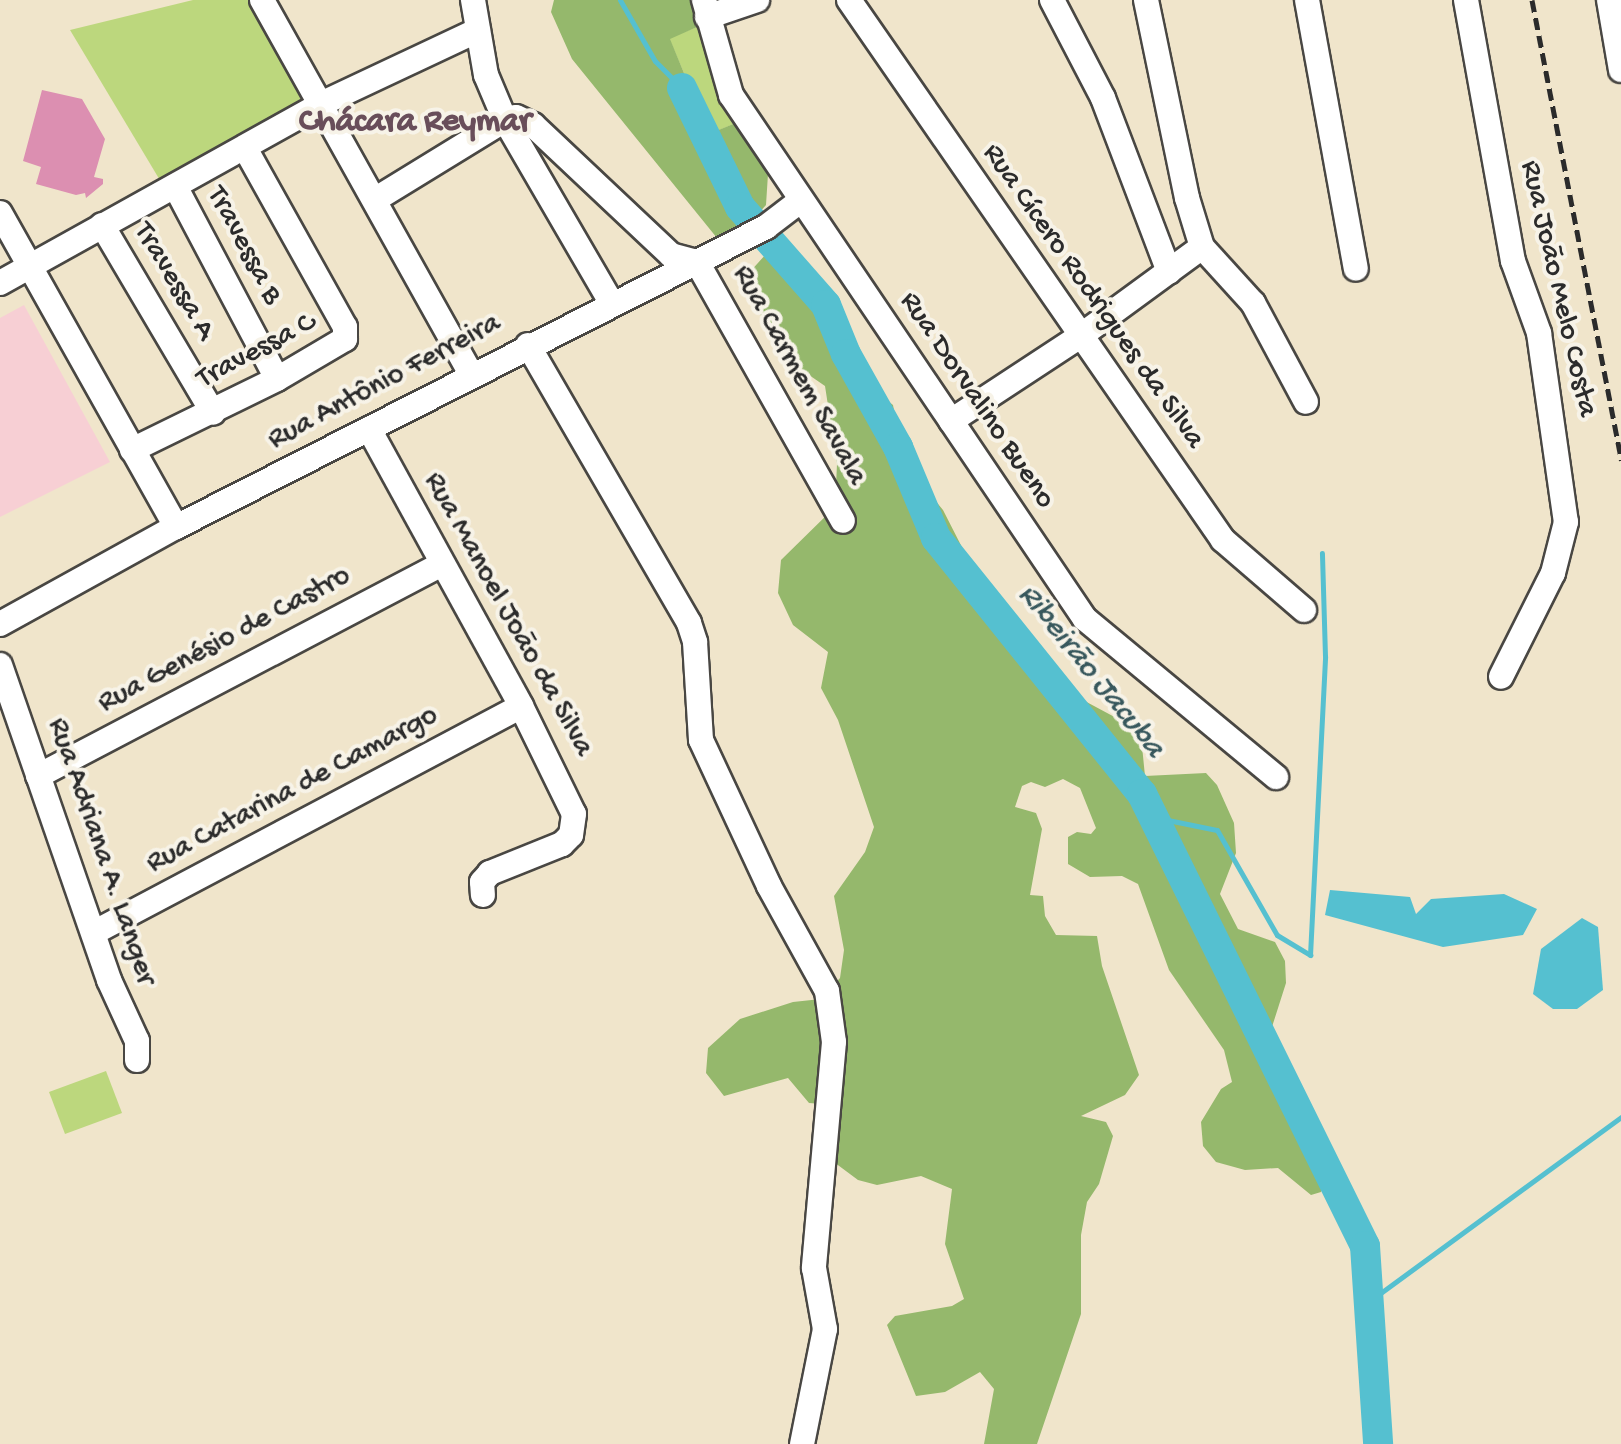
<!DOCTYPE html>
<meta charset="utf-8">
<style>
body{margin:0}
#map{position:relative;width:1621px;height:1444px;overflow:hidden;background:#f0e5cb;font-family:"Gochi Hand",sans-serif}
div>[style]{position:absolute}
[style*='--x']{left:calc(var(--x)*1px);top:calc(var(--y)*1px);width:calc(var(--w)*1px);rotate:calc(var(--a)*1deg)}
.built>*{inset:0;background:#f7cfd4}
.green>*{inset:0;background:#bcd77d}
.forest>*{inset:0;background:#95b86c}
.water>*{inset:0;background:#55c0d0}
.stream>*{height:5px;margin:-2.5px;padding:0 2.5px;transform-origin:2.5px;border-radius:2.5px;background:#55c0d0}
.river>*{height:30px;margin:-15px;padding:0 15px;transform-origin:15px;border-radius:15px;background:#55c0d0}
.building>*{inset:0;background:#dc8fb1}
.roads{filter:drop-shadow(2px 0 #494743) drop-shadow(-2px 0 #494743) drop-shadow(0 2px #494743) drop-shadow(0 -2px #494743)}
.minor>*{height:24px;margin:-12px;padding:0 12px;transform-origin:12px;border-radius:12px;background:#fff}
.rail>*{height:5px;margin-top:-2.5px;transform-origin:0;background:repeating-linear-gradient(90deg,#2b2b2b 0 12px,transparent 0 18px)}
span{translate:-50% -50%;white-space:nowrap;text-align:center;line-height:1.15;-webkit-text-stroke:8px #f7f3e8;paint-order:stroke}
.street-label{font-size:30px;color:#2b2b2b}
.water-label{font-size:32px;color:#38585d;font-style:italic}
.quarter-label{font-size:34px;color:#694e5a;font-weight:700}
</style>
<div id="map">
<div class="built">
<div style="clip-path:polygon(24px 305px,110px 462px,0 517px,0 318px)"></div>
</div>
<div class="green">
<div style="clip-path:polygon(193px 0,257px 0,305px 98px,301px 108px,164px 187px,70px 30px)"></div>
<div style="clip-path:polygon(697px 27px,738px 122px,710px 134px,669px 38px)"></div>
<div style="clip-path:polygon(106px 1071px,122px 1113px,65px 1134px,49px 1092px)"></div>
</div>
<div class="forest">
<div style="clip-path:polygon(554px 0,691px 0,697px 27px,670px 39px,709px 134px,738px 122px,768px 174px,766px 205px,758px 214px,717px 238px,572px 59px,551px 12px)"></div>
<div style="clip-path:polygon(767px 253px,790px 269px,850px 370px,893px 405px,902px 455px,914px 457px,924px 487px,943px 510px,995px 612px,1026px 651px,1081px 699px,1122px 721px,1142px 746px,1145px 776px,1206px 773px,1217px 785px,1234px 823px,1236px 853px,1220px 894px,1238px 929px,1275px 942px,1285px 961px,1286px 983px,1271px 1030px,1272px 1045px,1335px 1156px,1321px 1192px,1311px 1195px,1278px 1168px,1245px 1170px,1216px 1162px,1203px 1146px,1201px 1122px,1221px 1089px,1232px 1082px,1224px 1050px,1169px 970px,1138px 884px,1122px 876px,1090px 877px,1068px 864px,1068px 837px,1077px 832px,1091px 834px,1096px 828px,1080px 788px,1063px 779px,1045px 787px,1031px 782px,1022px 786px,1015px 807px,1036px 813px,1042px 829px,1030px 895px,1043px 896px,1045px 916px,1056px 935px,1097px 936px,1102px 966px,1139px 1075px,1125px 1095px,1081px 1116px,1106px 1122px,1113px 1136px,1099px 1184px,1087px 1202px,1081px 1235px,1081px 1314px,1037px 1444px,984px 1444px,994px 1389px,980px 1372px,945px 1392px,916px 1396px,887px 1325px,895px 1316px,952px 1306px,964px 1299px,945px 1244px,952px 1189px,921px 1176px,877px 1185px,858px 1180px,811px 1145px,834px 1105px,809px 1103px,788px 1078px,724px 1096px,706px 1073px,708px 1048px,740px 1019px,793px 1002px,821px 999px,840px 978px,844px 950px,834px 896px,865px 852px,874px 827px,838px 720px,821px 688px,828px 652px,793px 625px,778px 593px,781px 560px,835px 507px,837px 464px,825px 386px,777px 353px,765px 329px,748px 274px)"></div>
</div>
<div class="water">
<div style="clip-path:polygon(1330px 890px,1410px 897px,1416px 914px,1431px 899px,1504px 894px,1537px 909px,1523px 935px,1443px 947px,1325px 915px)"></div>
<div style="clip-path:polygon(1582px 918px,1598px 927px,1603px 990px,1577px 1009px,1553px 1009px,1533px 994px,1541px 949px)"></div>
</div>
<div class="stream">
<div style="--x:620;--y:0;--w:70;--a:60.2"></div>
<div style="--x:655;--y:61;--w:38;--a:45"></div>
<div style="--x:1153;--y:817;--w:65;--a:11.5"></div>
<div style="--x:1217;--y:830;--w:121;--a:60.3"></div>
<div style="--x:1277;--y:935;--w:39;--a:31"></div>
<div style="--x:1310;--y:955;--w:299;--a:-87.1"></div>
<div style="--x:1325;--y:656;--w:103;--a:-91.7"></div>
<div style="--x:1371;--y:1300;--w:310;--a:-36.2"></div>
</div>
<div class="river">
<div style="--x:682;--y:88;--w:132;--a:64"></div>
<div style="--x:740;--y:207;--w:130;--a:48.7"></div>
<div style="--x:826;--y:305;--w:53;--a:67.8"></div>
<div style="--x:846;--y:354;--w:107;--a:60.8"></div>
<div style="--x:898;--y:447;--w:99;--a:67.3"></div>
<div style="--x:936;--y:538;--w:329;--a:51.2"></div>
<div style="--x:1142;--y:794;--w:504;--a:63.74"></div>
<div style="--x:1365;--y:1246;--w:198;--a:86.2"></div>
</div>
<div class="building">
<div style="clip-path:polygon(42px 90px,82px 99px,105px 139px,94px 177px,103px 179px,103px 184px,86px 198px,85px 193px,76px 195px,36px 184px,41px 167px,23px 161px)"></div>
</div>
<div class="roads">
<div class="minor">
<div style="--x:262;--y:0;--w:430;--a:60.8"></div>
<div style="--x:473;--y:0;--w:76;--a:80.2"></div>
<div style="--x:486;--y:75;--w:49;--a:67.1"></div>
<div style="--x:505;--y:120;--w:211;--a:59.8"></div>
<div style="--x:704;--y:0;--w:99;--a:74.1"></div>
<div style="--x:731;--y:95;--w:632;--a:55.96"></div>
<div style="--x:1085;--y:619;--w:248;--a:39.6"></div>
<div style="--x:849;--y:0;--w:657;--a:55.29"></div>
<div style="--x:1223;--y:540;--w:107;--a:40.8"></div>
<div style="--x:1052;--y:0;--w:110;--a:62.5"></div>
<div style="--x:1103;--y:98;--w:186;--a:69.2"></div>
<div style="--x:1146;--y:0;--w:202;--a:78.3"></div>
<div style="--x:1187;--y:198;--w:51;--a:73"></div>
<div style="--x:1202;--y:247;--w:76;--a:47.7"></div>
<div style="--x:1253;--y:303;--w:112;--a:61.8"></div>
<div style="--x:1307;--y:0;--w:273;--a:79.7"></div>
<div style="--x:1466;--y:0;--w:265;--a:79.8"></div>
<div style="--x:1513;--y:261;--w:77;--a:70.1"></div>
<div style="--x:1539;--y:333;--w:191;--a:81.9"></div>
<div style="--x:1566;--y:522;--w:53;--a:104.3"></div>
<div style="--x:1553;--y:573;--w:116;--a:116.6"></div>
<div style="--x:1609;--y:0;--w:71;--a:80.3"></div>
<div style="--x:707;--y:17;--w:53;--a:-18.8"></div>
<div style="--x:175;--y:186;--w:218;--a:62.1"></div>
<div style="--x:376;--y:199;--w:151;--a:-31.5"></div>
<div style="--x:505;--y:120;--w:11;--a:-15"></div>
<div style="--x:516;--y:117;--w:19;--a:25"></div>
<div style="--x:533;--y:125;--w:190;--a:43.3"></div>
<div style="--x:671;--y:255;--w:27;--a:15"></div>
<div style="--x:697;--y:262;--w:297;--a:60.6"></div>
<div style="--x:0;--y:213;--w:360;--a:60.7"></div>
<div style="--x:102;--y:225;--w:218;--a:59.4"></div>
<div style="--x:0;--y:283;--w:370;--a:-29.1"></div>
<div style="--x:323;--y:103;--w:171;--a:-25.2"></div>
<div style="--x:528;--y:345;--w:321;--a:59.9"></div>
<div style="--x:689;--y:623;--w:20;--a:72"></div>
<div style="--x:695;--y:642;--w:98;--a:86.5"></div>
<div style="--x:701;--y:740;--w:161;--a:65"></div>
<div style="--x:769;--y:886;--w:120;--a:61.1"></div>
<div style="--x:827;--y:991;--w:51;--a:82.2"></div>
<div style="--x:834;--y:1042;--w:227;--a:95.1"></div>
<div style="--x:814;--y:1268;--w:62;--a:79.8"></div>
<div style="--x:825;--y:1329;--w:117;--a:101.3"></div>
<div style="--x:951;--y:421;--w:153;--a:-33.3"></div>
<div style="--x:1079;--y:337;--w:152;--a:-36.2"></div>
<div style="--x:369;--y:429;--w:316;--a:61.2"></div>
<div style="--x:521;--y:706;--w:120;--a:63.9"></div>
<div style="--x:574;--y:814;--w:21;--a:98"></div>
<div style="--x:571;--y:835;--w:13;--a:135"></div>
<div style="--x:562;--y:844;--w:78;--a:158.1"></div>
<div style="--x:490;--y:873;--w:12;--a:132"></div>
<div style="--x:482;--y:882;--w:13;--a:86"></div>
<div style="--x:132;--y:450;--w:161;--a:-26.1"></div>
<div style="--x:277;--y:379;--w:79;--a:-30.5"></div>
<div style="--x:345;--y:339;--w:12;--a:-90"></div>
<div style="--x:345;--y:327;--w:205;--a:-119.2"></div>
<div style="--x:0;--y:624;--w:201;--a:-28.9"></div>
<div style="--x:176;--y:527;--w:662;--a:-26.95"></div>
<div style="--x:766;--y:227;--w:43;--a:-37.4"></div>
<div style="--x:0;--y:665;--w:333;--a:70.9"></div>
<div style="--x:109;--y:980;--w:67;--a:65.3"></div>
<div style="--x:137;--y:1041;--w:19;--a:90"></div>
<div style="--x:38;--y:776;--w:456;--a:-27.7"></div>
<div style="--x:95;--y:932;--w:482;--a:-27.9"></div>
</div>
</div>
<div class="rail">
<div style="--x:1532;--y:0;--w:469;--a:79"></div>
</div>
<div class="street-label">
<span style="left:243px;top:246px;rotate:62deg">Travessa B</span>
<span style="left:173px;top:282px;rotate:59deg">Travessa A</span>
<span style="left:1557px;top:289px;rotate:77deg">Rua João Melo Costa</span>
<span style="left:1092px;top:297px;rotate:55deg">Rua Cícero Rodrigues da Silva</span>
<span style="left:257px;top:352px;rotate:-28deg">Travessa C</span>
<span style="left:798px;top:376px;rotate:61deg">Rua Carmem Savala</span>
<span style="left:385px;top:383px;rotate:-28deg">Rua Antônio Ferreira</span>
<span style="left:976px;top:401px;rotate:56deg">Rua Dorvalino Bueno</span>
<span style="left:507px;top:615px;rotate:61deg">Rua Manoel João da Silva</span>
<span style="left:225px;top:641px;rotate:-28deg">Rua Genésio de Castro</span>
<span style="left:293px;top:791px;rotate:-28deg">Rua Catarina de Camargo</span>
<span style="left:100px;top:852px;rotate:71deg">Rua Adriana A. Langer</span>
</div>
<div class="water-label">
<span style="left:1090px;top:672px;rotate:51deg">Ribeirão Jacuba</span>
</div>
<div class="quarter-label">
<span style="left:415px;top:124px">Chácara Reymar</span>
</div>
</div>
